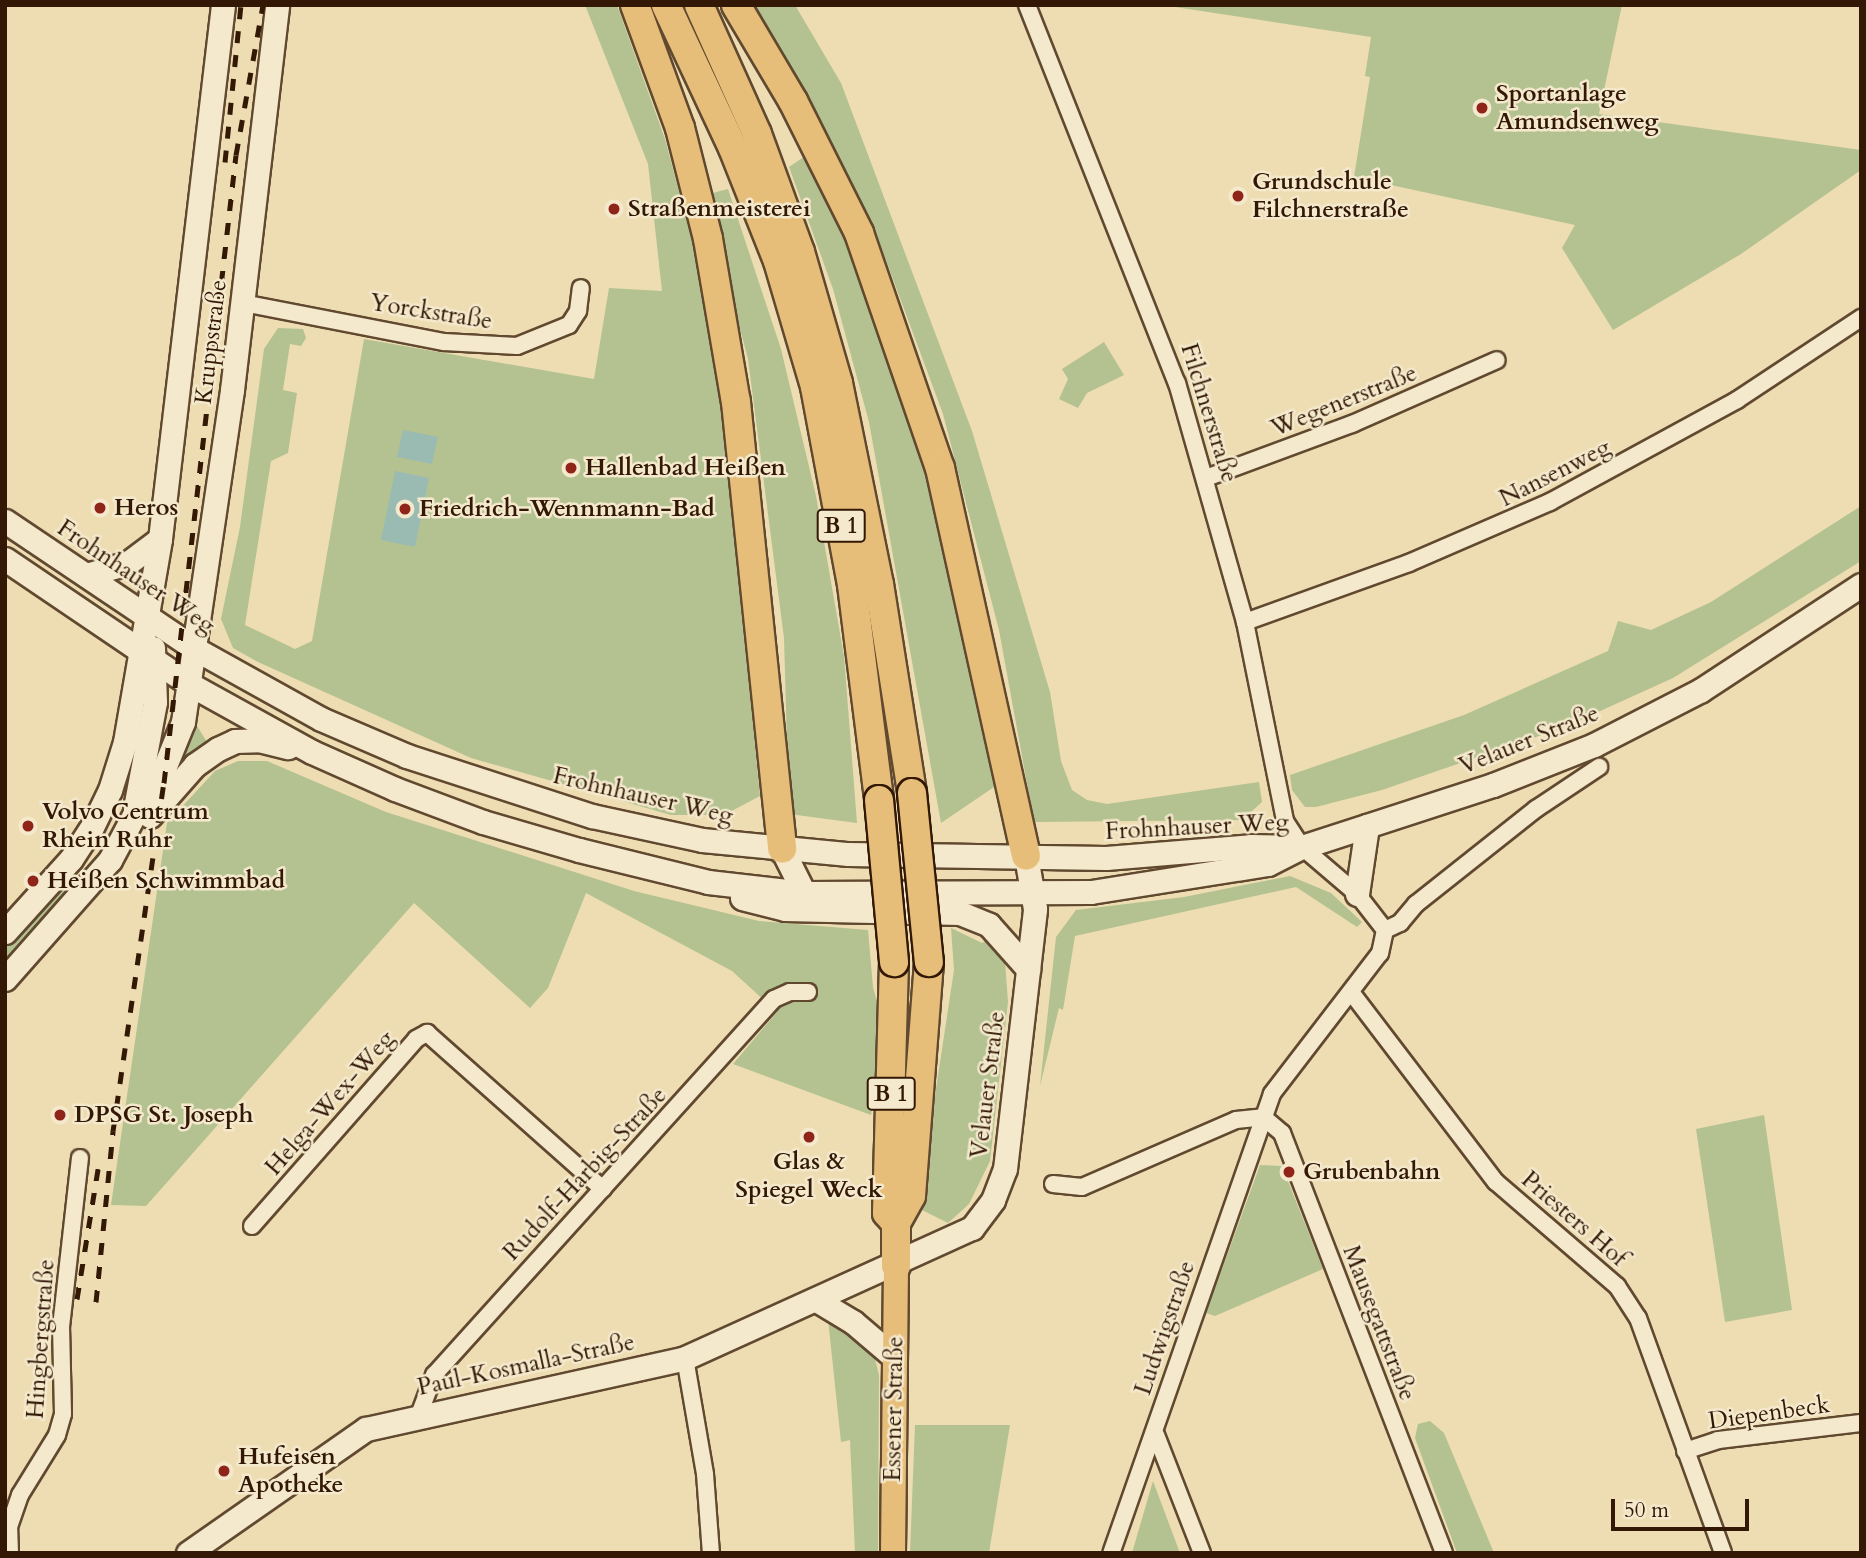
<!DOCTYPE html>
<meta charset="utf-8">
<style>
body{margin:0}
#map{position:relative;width:1866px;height:1558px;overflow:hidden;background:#eeddb2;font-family:Cardo,serif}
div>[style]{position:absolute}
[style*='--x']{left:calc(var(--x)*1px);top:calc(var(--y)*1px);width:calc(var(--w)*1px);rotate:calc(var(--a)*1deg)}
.green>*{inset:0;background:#b3c290}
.water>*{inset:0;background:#9abbb2}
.roads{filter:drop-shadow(2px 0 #614930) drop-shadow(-2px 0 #614930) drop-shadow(0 2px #614930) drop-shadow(0 -2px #614930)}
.street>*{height:16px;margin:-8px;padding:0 8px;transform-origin:8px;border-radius:8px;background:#f4e9cd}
.secondary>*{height:23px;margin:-11.5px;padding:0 11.5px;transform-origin:11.5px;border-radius:11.5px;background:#f4e9cd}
.primary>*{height:24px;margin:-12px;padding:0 12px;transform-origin:12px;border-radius:12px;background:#e7be79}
.highway>*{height:28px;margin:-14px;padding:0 14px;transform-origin:14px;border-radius:14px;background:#e7be79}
.rail>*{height:5px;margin-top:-2.5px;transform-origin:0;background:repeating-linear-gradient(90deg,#321805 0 12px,transparent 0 24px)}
.bridges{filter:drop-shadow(2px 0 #321805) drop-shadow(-2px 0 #321805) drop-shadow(0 2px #321805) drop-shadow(0 -2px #321805)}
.highway-bridge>*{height:28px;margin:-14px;padding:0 14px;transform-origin:14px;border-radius:14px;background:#e7be79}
.dots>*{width:19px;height:19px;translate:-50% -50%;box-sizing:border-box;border:4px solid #f4e9cd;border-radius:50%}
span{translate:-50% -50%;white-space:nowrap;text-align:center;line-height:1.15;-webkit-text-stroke:5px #f4e9cd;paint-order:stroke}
.shield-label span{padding:2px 5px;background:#f4e9cd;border:2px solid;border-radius:5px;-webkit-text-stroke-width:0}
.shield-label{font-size:23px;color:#321805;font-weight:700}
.poi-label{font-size:24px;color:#321805;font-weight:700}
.left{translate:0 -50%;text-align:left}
.street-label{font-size:24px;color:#321805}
.frame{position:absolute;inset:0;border:7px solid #321805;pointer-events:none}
.scale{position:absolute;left:1611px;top:1499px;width:138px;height:32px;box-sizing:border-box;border:4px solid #321805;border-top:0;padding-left:9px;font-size:21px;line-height:24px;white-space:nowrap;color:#321805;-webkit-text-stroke:5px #f4e9cd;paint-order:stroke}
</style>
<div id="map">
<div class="green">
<div style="clip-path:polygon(585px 5px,617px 5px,665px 139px,704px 286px,718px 372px,760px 796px,724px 815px,671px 815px,471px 758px,258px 662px,233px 648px,221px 619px,240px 527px,264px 349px,278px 328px,303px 329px,306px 338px,301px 346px,290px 344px,283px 390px,297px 393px,288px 453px,271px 461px,245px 625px,295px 649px,312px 641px,364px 339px,594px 379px,609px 288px,662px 291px,648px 164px)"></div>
<div style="clip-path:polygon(750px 5px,795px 5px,841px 83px,972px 431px,1050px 692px,1061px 761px,1072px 790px,1087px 800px,1107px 804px,1259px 782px,1262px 802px,1242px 820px,1034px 822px,999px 630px,943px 414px,871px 220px)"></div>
<div style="clip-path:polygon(1162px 5px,1622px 5px,1599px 114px,1861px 150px,1861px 170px,1741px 254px,1613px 330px,1562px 248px,1575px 225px,1354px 177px,1370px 77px,1365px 76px,1371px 37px)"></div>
<div style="clip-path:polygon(808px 154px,845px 223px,917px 425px,992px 746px,994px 787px,941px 823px,869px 422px,833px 289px,789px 167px)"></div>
<div style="clip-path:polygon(728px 189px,781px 349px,816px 496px,844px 656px,857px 823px,789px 814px,784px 638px,748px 359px,705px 195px)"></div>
<div style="clip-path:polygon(1104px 342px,1124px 375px,1087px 393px,1078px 408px,1059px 399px,1068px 379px,1062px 369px)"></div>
<div style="clip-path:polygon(1861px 506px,1861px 561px,1673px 678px,1565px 727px,1382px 790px,1316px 807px,1305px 807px,1292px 790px,1290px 775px,1464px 715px,1608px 651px,1618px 621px,1651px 630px,1711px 602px)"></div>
<div style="clip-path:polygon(194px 721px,210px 747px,168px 782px)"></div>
<div style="clip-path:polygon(238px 761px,267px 761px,386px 812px,634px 891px,759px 921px,868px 930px,873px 987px,883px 1023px,871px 1115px,733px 1064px,777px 1012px,732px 971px,586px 893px,548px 988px,530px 1008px,414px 903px,146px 1206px,111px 1205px,167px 823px,215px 771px)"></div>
<div style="clip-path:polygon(1290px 876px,1331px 893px,1362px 922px,1357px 927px,1296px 887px,1075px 936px,1063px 1010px,1059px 1008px,1040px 1086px,1056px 937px,1076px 910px,1184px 897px)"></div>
<div style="clip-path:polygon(62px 887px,68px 894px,5px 964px,5px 947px)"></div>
<div style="clip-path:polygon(951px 928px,982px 943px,989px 938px,1005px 961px,1008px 1002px,990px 1161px,969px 1204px,948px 1223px,918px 1208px,954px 970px)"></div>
<div style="clip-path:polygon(1764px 1115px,1792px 1310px,1725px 1322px,1696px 1129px)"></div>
<div style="clip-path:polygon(1260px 1165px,1282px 1166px,1323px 1269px,1215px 1316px,1206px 1313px)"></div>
<div style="clip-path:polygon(828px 1319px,861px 1338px,874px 1355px,879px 1375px,878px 1553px,855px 1553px,850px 1440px,841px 1442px)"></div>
<div style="clip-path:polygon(1430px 1421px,1444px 1433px,1494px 1553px,1457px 1553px,1415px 1438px,1418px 1424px)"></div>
<div style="clip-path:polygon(915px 1425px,1010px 1425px,989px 1553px,910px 1553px)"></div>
<div style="clip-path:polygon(1153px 1481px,1180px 1553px,1132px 1553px)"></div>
</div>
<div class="water">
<div style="clip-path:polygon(403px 430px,438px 437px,432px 464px,397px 457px)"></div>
<div style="clip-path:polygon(395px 471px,429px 478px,415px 547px,381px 540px)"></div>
</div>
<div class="roads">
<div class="street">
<div style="--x:1027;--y:5;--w:407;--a:68.4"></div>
<div style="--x:1177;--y:383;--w:248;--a:74.1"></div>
<div style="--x:1245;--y:622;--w:203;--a:78.6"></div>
<div style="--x:1285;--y:821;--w:31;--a:57"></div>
<div style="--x:1302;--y:847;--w:72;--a:40.5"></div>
<div style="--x:1357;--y:894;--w:46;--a:52.1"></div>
<div style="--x:1385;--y:930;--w:24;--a:102"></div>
<div style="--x:1380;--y:953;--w:178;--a:127.5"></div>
<div style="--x:1272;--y:1094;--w:486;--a:109.3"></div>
<div style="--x:243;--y:303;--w:205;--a:11"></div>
<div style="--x:444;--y:342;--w:73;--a:3.1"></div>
<div style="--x:517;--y:346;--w:56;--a:-22"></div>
<div style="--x:569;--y:325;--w:17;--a:-57"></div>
<div style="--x:578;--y:311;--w:23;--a:-83"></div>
<div style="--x:1206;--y:478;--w:156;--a:-20.3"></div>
<div style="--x:1352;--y:424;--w:158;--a:-23.8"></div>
<div style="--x:1245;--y:622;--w:174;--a:-19.8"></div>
<div style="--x:1409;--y:563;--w:154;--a:-23.4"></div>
<div style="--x:1550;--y:502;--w:213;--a:-28.6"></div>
<div style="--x:1737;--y:400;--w:149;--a:-33.5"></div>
<div style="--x:1385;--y:930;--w:17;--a:-25"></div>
<div style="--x:1400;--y:923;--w:25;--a:-50"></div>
<div style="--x:1416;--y:904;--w:153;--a:-38.4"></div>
<div style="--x:1536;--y:809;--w:76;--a:-33.7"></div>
<div style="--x:1351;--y:992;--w:239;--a:52.7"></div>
<div style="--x:1496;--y:1182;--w:160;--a:40.7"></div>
<div style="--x:1617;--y:1286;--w:38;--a:57"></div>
<div style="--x:1638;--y:1318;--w:250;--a:70.1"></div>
<div style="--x:1263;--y:1117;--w:25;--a:40"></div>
<div style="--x:1282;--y:1133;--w:450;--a:68.9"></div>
<div style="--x:1053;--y:1184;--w:29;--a:6"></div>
<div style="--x:1082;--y:1187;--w:168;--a:-23.5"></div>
<div style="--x:1236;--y:1120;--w:27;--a:-6"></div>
<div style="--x:252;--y:1226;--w:249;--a:-48.7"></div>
<div style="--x:416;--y:1039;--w:13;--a:-29"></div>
<div style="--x:427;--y:1033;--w:235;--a:41.6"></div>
<div style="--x:685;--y:1358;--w:118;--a:80.2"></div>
<div style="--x:705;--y:1474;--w:79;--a:85.7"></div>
<div style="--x:419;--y:1415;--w:43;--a:-69.4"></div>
<div style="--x:434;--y:1375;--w:507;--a:-47.88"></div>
<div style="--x:774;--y:999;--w:17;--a:-24"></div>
<div style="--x:790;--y:992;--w:18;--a:0"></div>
<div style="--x:1156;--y:1435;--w:127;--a:68.7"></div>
<div style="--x:1685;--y:1451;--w:35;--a:-18"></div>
<div style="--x:1718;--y:1440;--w:144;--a:-6.8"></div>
<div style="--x:10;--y:1553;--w:26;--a:-92"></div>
<div style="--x:9;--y:1527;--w:34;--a:-71"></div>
<div style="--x:20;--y:1495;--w:70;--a:-58.3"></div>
<div style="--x:57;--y:1435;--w:22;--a:-74"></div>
<div style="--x:63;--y:1414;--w:87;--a:-91.3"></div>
<div style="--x:61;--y:1327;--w:170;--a:-83.6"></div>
</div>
<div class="secondary">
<div style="--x:5;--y:521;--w:231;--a:33.9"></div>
<div style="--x:197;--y:650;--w:142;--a:29.1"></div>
<div style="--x:321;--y:719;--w:94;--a:23.3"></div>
<div style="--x:407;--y:756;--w:194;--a:18"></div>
<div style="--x:592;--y:816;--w:113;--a:12.3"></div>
<div style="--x:702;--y:840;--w:147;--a:5.5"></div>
<div style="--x:848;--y:854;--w:258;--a:0.9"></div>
<div style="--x:1106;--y:858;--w:145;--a:-4.7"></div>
<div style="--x:1251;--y:846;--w:48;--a:1.2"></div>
<div style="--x:5;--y:559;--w:225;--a:34.1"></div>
<div style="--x:191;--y:685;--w:138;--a:29"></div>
<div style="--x:312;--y:752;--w:91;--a:24"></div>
<div style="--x:395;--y:789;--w:94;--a:20.6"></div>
<div style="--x:483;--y:822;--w:100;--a:16.3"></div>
<div style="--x:579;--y:850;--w:133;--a:13.9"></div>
<div style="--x:708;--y:882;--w:97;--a:6.5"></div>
<div style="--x:804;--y:893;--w:287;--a:-0.2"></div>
<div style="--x:1091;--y:892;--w:179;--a:-9"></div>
<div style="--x:1268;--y:864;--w:38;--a:-27"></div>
<div style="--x:1302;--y:847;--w:201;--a:-18"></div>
<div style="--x:1493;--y:785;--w:109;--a:-21.6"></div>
<div style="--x:1594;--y:745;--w:120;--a:-27.2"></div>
<div style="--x:1701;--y:690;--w:191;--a:-33.3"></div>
<div style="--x:86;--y:575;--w:44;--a:-15.9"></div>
<div style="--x:128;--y:563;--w:40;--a:-37"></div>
<div style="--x:135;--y:808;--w:108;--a:-79.3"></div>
<div style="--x:155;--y:702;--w:54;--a:-92.1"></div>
<div style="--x:150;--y:816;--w:68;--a:-48.6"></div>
<div style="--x:195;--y:765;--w:28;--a:-35"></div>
<div style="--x:218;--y:749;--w:19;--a:-25"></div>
<div style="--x:235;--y:741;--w:24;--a:-2"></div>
<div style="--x:259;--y:740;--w:30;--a:14"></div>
<div style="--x:782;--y:849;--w:49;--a:63.4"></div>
<div style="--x:1357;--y:894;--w:69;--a:-81.6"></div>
<div style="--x:742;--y:898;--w:44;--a:14.3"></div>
<div style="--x:785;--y:909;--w:175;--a:1.3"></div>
<div style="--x:960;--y:913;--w:31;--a:22"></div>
<div style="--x:989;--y:925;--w:59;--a:48.4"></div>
<div style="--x:5;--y:932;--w:98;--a:-47.9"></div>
<div style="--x:71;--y:859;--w:38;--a:-57"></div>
<div style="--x:92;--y:827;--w:41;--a:-64.1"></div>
<div style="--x:110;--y:790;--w:50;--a:-72.6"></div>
<div style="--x:125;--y:742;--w:206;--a:-80.2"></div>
<div style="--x:160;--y:539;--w:538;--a:-83.27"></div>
<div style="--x:5;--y:979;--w:159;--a:-48.6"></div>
<div style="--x:110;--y:860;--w:51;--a:-61.9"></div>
<div style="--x:134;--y:815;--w:42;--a:-53.7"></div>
<div style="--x:159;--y:781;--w:64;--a:-67.9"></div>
<div style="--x:183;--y:722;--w:336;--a:-81.6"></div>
<div style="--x:232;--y:390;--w:388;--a:-83.3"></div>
<div style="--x:818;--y:1301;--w:41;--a:31"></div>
<div style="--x:853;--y:1322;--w:54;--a:40.5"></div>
<div style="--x:188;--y:1553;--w:217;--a:-34.9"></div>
<div style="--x:366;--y:1429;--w:327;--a:-12.5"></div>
<div style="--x:685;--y:1358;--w:315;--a:-24.4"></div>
<div style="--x:972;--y:1228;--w:35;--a:-53"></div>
<div style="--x:993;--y:1200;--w:33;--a:-69"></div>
<div style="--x:1005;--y:1169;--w:262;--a:-83.4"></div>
<div style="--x:1035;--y:909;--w:54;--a:-99.6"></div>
</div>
<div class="primary">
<div style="--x:893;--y:1553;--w:287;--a:-89.4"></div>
</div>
<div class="highway">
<div style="--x:635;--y:5;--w:131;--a:69.9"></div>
<div style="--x:680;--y:128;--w:114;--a:75.8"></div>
<div style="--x:708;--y:239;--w:165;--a:80.3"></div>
<div style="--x:736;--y:402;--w:449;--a:84.1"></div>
<div style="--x:666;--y:5;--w:158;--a:64.9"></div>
<div style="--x:733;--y:148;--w:122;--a:68.3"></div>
<div style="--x:778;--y:261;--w:131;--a:73.6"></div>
<div style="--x:815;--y:387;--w:201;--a:79.4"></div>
<div style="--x:852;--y:585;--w:217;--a:82.8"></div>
<div style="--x:699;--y:5;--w:141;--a:65.8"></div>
<div style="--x:757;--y:134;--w:126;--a:70"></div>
<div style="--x:800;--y:252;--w:136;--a:73.8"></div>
<div style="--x:838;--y:383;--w:205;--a:78.5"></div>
<div style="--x:879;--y:584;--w:212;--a:81"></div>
<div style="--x:736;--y:5;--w:112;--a:59.3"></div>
<div style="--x:793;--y:101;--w:148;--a:63.4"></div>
<div style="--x:859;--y:233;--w:249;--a:71"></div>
<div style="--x:940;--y:468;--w:397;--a:77.5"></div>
<div style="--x:894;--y:962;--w:251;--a:91.6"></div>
<div style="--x:887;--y:1213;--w:13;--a:48"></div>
<div style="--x:896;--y:1266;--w:43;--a:-90"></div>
<div style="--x:896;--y:1223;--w:31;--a:-61"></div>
<div style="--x:911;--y:1196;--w:235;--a:-85.6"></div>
</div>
</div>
<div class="rail">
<div style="--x:225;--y:162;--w:158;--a:-84.2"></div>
<div style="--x:77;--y:1299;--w:132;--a:-80.8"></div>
<div style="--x:96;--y:1302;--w:172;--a:-84.3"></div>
<div style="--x:113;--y:1131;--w:352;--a:-81.7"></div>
<div style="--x:164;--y:783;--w:632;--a:-83.46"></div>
<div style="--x:236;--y:155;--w:152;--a:-79.8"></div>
</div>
<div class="bridges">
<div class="highway-bridge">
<div style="--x:912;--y:793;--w:170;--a:84.3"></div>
<div style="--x:879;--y:800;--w:163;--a:84.7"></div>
</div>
</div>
<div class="dots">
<div style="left:1482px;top:108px;background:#8f2418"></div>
<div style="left:1238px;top:196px;background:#8f2418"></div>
<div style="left:614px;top:209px;background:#8f2418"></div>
<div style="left:571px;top:468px;background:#8f2418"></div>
<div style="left:100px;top:508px;background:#8f2418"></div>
<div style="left:405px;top:509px;background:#8f2418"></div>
<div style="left:28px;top:826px;background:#8f2418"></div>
<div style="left:33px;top:881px;background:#8f2418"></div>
<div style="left:60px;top:1115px;background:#8f2418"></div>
<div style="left:809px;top:1137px;background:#8f2418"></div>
<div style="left:1289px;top:1172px;background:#8f2418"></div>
<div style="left:224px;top:1471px;background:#8f2418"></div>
</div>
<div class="shield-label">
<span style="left:841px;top:526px">B 1</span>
<span style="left:891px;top:1094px">B 1</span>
</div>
<div class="poi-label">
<span class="left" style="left:1496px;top:108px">Sportanlage<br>Amundsenweg</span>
<span class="left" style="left:1252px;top:196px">Grundschule<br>Filchnerstraße</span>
<span class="left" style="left:628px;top:209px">Straßenmeisterei</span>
<span class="left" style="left:585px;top:468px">Hallenbad Heißen</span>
<span class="left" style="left:114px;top:508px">Heros</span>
<span class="left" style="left:419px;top:509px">Friedrich-Wennmann-Bad</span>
<span class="left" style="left:42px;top:826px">Volvo Centrum<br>Rhein Ruhr</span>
<span class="left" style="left:47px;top:881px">Heißen Schwimmbad</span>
<span class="left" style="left:74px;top:1115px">DPSG St. Joseph</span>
<span style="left:809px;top:1176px">Glas &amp;<br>Spiegel Weck</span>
<span class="left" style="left:1303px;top:1172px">Grubenbahn</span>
<span class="left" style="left:238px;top:1471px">Hufeisen<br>Apotheke</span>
</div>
<div class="street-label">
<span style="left:431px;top:312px;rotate:9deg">Yorckstraße</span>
<span style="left:211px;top:342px;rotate:-83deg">Kruppstraße</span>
<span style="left:1344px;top:401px;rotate:-22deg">Wegenerstraße</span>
<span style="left:1209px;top:413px;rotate:73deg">Filchnerstraße</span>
<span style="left:1555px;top:473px;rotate:-27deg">Nansenweg</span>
<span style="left:136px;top:577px;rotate:34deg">Frohnhauser Weg</span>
<span style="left:1529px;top:740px;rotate:-22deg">Velauer Straße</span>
<span style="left:643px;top:796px;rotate:13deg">Frohnhauser Weg</span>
<span style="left:1197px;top:827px;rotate:-3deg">Frohnhauser Weg</span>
<span style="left:988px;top:1085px;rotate:-83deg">Velauer Straße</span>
<span style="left:330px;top:1103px;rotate:-49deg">Helga-Wex-Weg</span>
<span style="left:585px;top:1174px;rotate:-47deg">Rudolf-Harbig-Straße</span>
<span style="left:1574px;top:1219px;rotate:41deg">Priesters Hof</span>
<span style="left:1379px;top:1323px;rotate:69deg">Mausegattstraße</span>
<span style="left:1165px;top:1328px;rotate:-71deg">Ludwigstraße</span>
<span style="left:41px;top:1339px;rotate:-86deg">Hingbergstraße</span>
<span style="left:526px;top:1365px;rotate:-12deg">Paul-Kosmalla-Straße</span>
<span style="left:894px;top:1409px;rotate:-89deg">Essener Straße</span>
<span style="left:1769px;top:1413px;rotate:-8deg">Diepenbeck</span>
</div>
<div class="frame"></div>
<div class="scale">50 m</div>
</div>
